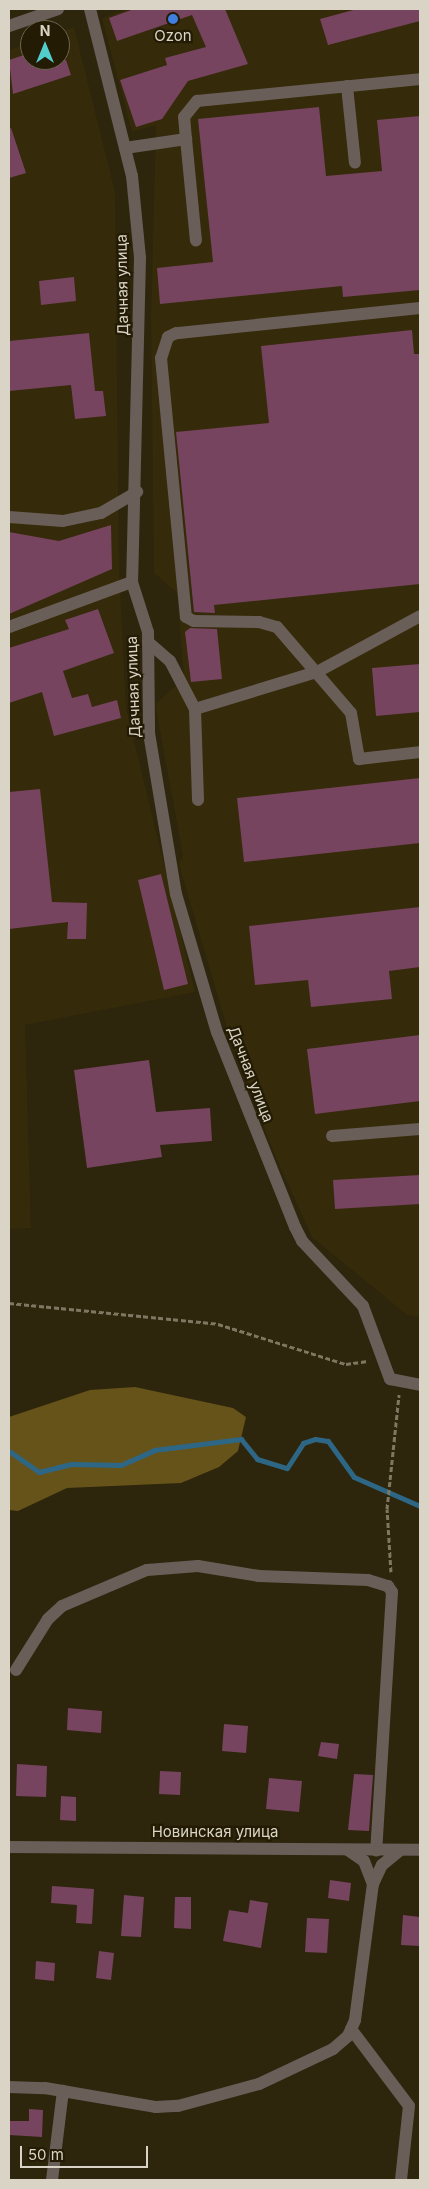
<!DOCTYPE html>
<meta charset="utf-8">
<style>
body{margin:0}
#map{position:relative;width:429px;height:2189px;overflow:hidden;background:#2d250c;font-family:Inter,sans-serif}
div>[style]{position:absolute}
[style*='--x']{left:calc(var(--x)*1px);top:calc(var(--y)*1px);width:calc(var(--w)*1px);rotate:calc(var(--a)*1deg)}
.built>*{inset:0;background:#352a09}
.forest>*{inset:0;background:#65531a}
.stream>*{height:5px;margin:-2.5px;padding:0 2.5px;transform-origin:2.5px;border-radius:2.5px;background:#2e6786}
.building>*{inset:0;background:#76445e}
.path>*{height:3px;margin-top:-1.5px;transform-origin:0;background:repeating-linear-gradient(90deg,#7e7863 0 5px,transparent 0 7.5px)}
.minor>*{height:12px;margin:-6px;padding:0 6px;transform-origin:6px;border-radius:6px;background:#6a5e59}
.dots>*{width:14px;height:14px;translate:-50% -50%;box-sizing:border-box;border:2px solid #231b04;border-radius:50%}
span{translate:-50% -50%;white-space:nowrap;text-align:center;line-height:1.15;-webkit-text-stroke:4.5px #231b04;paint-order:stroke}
.poi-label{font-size:15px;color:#d9d4c5}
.street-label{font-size:15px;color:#d9d4c5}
.frame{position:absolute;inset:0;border:10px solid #d9d4c5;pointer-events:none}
.north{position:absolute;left:20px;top:20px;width:50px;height:50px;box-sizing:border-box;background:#231b04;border:1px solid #6c6551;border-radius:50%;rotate:0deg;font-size:14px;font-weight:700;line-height:20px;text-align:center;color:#d9d4c5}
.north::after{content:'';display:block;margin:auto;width:18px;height:22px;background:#52cdcc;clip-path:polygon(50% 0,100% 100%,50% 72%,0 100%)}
.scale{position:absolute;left:20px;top:2146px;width:128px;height:22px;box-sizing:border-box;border:2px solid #d9d4c5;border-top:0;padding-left:6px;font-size:15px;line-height:18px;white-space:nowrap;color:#d9d4c5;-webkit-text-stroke:4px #231b04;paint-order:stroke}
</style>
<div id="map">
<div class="built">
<div style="clip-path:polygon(127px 9px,420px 9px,420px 1317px,407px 1315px,312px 1237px,274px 1153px,227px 1027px,179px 865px,183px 855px,155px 704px,184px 679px,177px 593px,154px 573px,151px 317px,156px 125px,132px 132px,102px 18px)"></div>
<div style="clip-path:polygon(74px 27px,115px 192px,119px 569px,126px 708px,195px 992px,25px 1025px,31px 1228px,9px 1229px,9px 50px,30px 43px,30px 60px,60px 60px,60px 32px)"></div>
</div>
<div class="forest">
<div style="clip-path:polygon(135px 1387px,233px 1408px,246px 1417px,238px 1451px,219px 1467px,181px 1483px,67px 1488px,18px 1511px,9px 1510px,9px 1417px,90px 1390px)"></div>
</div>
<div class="stream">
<div style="--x:9;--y:1451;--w:37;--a:35"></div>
<div style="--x:39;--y:1472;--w:34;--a:-14"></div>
<div style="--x:72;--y:1464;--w:49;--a:1.2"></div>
<div style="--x:121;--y:1465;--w:36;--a:-24"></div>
<div style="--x:154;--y:1450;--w:88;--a:-7.2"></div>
<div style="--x:241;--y:1439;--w:26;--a:51"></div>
<div style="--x:257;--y:1459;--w:31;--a:17"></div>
<div style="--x:287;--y:1468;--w:30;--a:-57"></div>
<div style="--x:303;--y:1443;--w:13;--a:-18"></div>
<div style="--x:315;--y:1439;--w:13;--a:9"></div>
<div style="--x:328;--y:1441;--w:44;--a:54.2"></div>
<div style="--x:354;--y:1477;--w:72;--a:23.7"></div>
</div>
<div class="building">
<div style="clip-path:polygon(134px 9px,225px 9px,248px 64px,188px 81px,162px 119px,136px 127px,120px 80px,167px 65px,165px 58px,206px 47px,192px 15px,117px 41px,109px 18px)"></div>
<div style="clip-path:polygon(357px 9px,420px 9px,420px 21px,328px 45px,320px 19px)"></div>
<div style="clip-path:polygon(30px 53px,30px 60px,66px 60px,71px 75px,13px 94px,9px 60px)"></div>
<div style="clip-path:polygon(319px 107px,326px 176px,382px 171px,377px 120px,420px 116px,420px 290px,343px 297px,342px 286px,160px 304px,157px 268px,213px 262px,198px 119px)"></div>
<div style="clip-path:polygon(11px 128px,26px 173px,9px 178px,9px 129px)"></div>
<div style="clip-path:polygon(74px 277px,76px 301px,41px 305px,39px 281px)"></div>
<div style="clip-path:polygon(412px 330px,414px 354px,420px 354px,420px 584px,214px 605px,215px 613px,194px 612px,176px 432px,269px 423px,261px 346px)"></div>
<div style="clip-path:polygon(89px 333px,95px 391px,103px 391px,106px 416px,75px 419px,71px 385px,9px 391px,9px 341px)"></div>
<div style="clip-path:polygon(111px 525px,112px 569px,9px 614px,9px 532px,59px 541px)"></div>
<div style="clip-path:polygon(98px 609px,114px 653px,63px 671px,72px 698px,88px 694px,92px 707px,117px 700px,121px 718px,54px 736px,42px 692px,9px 703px,9px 648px,69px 629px,65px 620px)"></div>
<div style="clip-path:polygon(190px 628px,217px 629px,222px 679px,191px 682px,185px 632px)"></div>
<div style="clip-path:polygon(420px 664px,420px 712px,376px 716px,372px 668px)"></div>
<div style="clip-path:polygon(420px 778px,420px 843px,244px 862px,237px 798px)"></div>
<div style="clip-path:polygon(40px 789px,52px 902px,87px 903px,86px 939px,67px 939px,68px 922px,9px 929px,9px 792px)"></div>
<div style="clip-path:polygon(161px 874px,188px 984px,164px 990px,138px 880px)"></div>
<div style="clip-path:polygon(420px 907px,420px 967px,389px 971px,392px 999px,311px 1007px,308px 980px,255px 985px,249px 926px)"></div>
<div style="clip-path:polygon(420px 1035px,420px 1101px,315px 1114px,307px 1049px)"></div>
<div style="clip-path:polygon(149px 1060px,156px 1112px,210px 1108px,212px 1141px,160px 1145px,162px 1157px,87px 1168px,74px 1070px)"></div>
<div style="clip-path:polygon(420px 1175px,420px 1204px,335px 1209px,333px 1180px)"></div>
<div style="clip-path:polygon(68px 1708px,102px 1711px,101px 1733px,67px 1730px)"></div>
<div style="clip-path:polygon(224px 1724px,248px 1726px,246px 1753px,222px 1751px)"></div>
<div style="clip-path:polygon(321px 1742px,339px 1744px,337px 1759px,318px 1756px)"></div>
<div style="clip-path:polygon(17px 1764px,47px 1766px,46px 1797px,16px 1796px)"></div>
<div style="clip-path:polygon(160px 1771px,181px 1772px,180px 1795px,159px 1794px)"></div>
<div style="clip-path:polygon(354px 1774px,373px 1775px,369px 1831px,348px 1830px)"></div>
<div style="clip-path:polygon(269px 1778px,302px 1781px,299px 1812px,266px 1809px)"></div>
<div style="clip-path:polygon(61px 1796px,76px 1797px,76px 1821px,60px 1820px)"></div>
<div style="clip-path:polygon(330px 1880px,351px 1883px,349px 1901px,328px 1898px)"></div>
<div style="clip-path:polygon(52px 1886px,94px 1889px,92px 1924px,76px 1923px,77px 1905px,51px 1903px)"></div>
<div style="clip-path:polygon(124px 1895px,144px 1897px,141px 1937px,121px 1936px)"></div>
<div style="clip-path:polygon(175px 1897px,191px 1897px,191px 1929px,174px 1928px)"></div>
<div style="clip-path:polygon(250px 1900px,268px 1903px,261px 1948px,223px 1941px,229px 1910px,248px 1913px)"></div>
<div style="clip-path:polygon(403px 1915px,420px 1917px,420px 1946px,401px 1945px)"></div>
<div style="clip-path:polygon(307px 1918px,329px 1919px,327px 1953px,305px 1952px)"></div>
<div style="clip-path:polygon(99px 1951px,114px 1953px,111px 1980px,96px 1978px)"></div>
<div style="clip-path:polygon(36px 1961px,55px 1963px,54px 1981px,35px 1979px)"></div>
<div style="clip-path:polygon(29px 2109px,43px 2110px,42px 2137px,9px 2135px,9px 2121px,29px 2121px)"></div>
</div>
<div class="path">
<div style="--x:9;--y:1303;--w:210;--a:5.7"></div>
<div style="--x:218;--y:1324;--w:134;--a:17.4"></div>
<div style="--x:346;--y:1364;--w:22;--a:-8"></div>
<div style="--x:391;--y:1572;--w:63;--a:-93.6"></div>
<div style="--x:387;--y:1509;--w:115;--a:-84"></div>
</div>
<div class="minor">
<div style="--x:90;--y:9;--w:172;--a:75.9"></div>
<div style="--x:132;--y:176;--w:82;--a:84.4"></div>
<div style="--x:140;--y:258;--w:324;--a:91.4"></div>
<div style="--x:132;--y:582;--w:52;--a:72.3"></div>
<div style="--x:148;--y:632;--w:101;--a:89.4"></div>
<div style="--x:149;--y:733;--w:163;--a:80.5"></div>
<div style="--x:176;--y:894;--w:144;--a:73.5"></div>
<div style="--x:217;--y:1032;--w:210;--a:68.2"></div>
<div style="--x:295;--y:1227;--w:16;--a:63"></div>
<div style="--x:302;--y:1241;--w:89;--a:46.8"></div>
<div style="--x:363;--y:1306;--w:78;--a:69.7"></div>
<div style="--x:390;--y:1379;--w:31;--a:11"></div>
<div style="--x:9;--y:26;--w:52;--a:-19.1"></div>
<div style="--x:347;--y:86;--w:77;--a:84.1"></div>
<div style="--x:186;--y:139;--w:22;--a:-95"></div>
<div style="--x:184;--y:117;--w:21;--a:-51"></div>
<div style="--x:197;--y:101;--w:224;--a:-5.6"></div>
<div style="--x:125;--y:148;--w:62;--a:-8.4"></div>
<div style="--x:186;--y:139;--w:102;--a:84.4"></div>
<div style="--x:420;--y:308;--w:245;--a:174.1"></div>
<div style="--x:176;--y:333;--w:9;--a:153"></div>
<div style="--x:168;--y:337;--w:22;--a:108"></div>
<div style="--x:161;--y:358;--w:260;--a:84.5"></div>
<div style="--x:186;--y:617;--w:9;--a:27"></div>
<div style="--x:194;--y:621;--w:65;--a:0.9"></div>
<div style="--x:259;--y:622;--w:19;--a:16"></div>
<div style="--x:277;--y:627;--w:113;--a:49.3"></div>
<div style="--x:351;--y:713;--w:47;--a:80.1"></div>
<div style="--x:359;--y:759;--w:61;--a:-6.5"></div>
<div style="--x:9;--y:517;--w:54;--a:4.2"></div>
<div style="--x:63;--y:521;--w:39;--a:-12"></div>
<div style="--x:101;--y:513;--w:42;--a:-30.3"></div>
<div style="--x:9;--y:627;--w:131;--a:-20.1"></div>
<div style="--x:148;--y:642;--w:29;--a:41"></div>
<div style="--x:170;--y:661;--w:54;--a:62.5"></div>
<div style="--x:195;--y:709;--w:127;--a:-16.9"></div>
<div style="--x:317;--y:672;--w:117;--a:-28.5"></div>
<div style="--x:195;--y:709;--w:91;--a:88.1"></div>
<div style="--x:332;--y:1136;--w:88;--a:-4.5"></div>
<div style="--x:16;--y:1670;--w:60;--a:-57.9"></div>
<div style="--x:48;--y:1619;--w:19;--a:-43"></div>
<div style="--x:62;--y:1606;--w:92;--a:-23"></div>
<div style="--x:147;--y:1570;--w:51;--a:-4.5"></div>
<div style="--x:198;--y:1566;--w:62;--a:9.3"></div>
<div style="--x:259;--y:1576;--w:109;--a:2.1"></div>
<div style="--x:368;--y:1580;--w:21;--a:17"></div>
<div style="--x:388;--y:1586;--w:7;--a:56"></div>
<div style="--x:392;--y:1592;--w:259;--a:93.5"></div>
<div style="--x:9;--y:1847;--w:411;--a:0.4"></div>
<div style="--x:348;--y:1850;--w:19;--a:35"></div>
<div style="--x:364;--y:1861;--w:25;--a:69"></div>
<div style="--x:351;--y:2029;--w:96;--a:53"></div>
<div style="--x:409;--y:2106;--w:74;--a:96.2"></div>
<div style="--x:9;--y:2087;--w:36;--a:2"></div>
<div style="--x:45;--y:2088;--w:113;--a:9.7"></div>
<div style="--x:156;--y:2107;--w:22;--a:-3"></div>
<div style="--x:178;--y:2106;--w:84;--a:-15.2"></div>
<div style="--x:259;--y:2084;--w:82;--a:-25.3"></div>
<div style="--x:333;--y:2049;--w:20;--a:-41"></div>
<div style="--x:348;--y:2036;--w:17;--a:-66"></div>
<div style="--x:355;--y:2020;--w:137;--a:-82.5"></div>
<div style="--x:373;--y:1884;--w:21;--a:-65"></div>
<div style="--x:382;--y:1865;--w:22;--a:-39"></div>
<div style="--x:52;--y:2180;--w:90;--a:-83"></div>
</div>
<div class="dots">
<div style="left:173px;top:19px;background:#3f7fe0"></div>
</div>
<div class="poi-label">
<span style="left:173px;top:36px">Ozon</span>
</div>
<div class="street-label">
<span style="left:122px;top:285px;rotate:-91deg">Дачная улица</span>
<span style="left:133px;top:687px;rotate:-92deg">Дачная улица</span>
<span style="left:251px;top:1074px;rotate:69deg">Дачная улица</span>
<span style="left:215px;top:1832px">Новинская улица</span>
</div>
<div class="frame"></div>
<div class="north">N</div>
<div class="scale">50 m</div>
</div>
